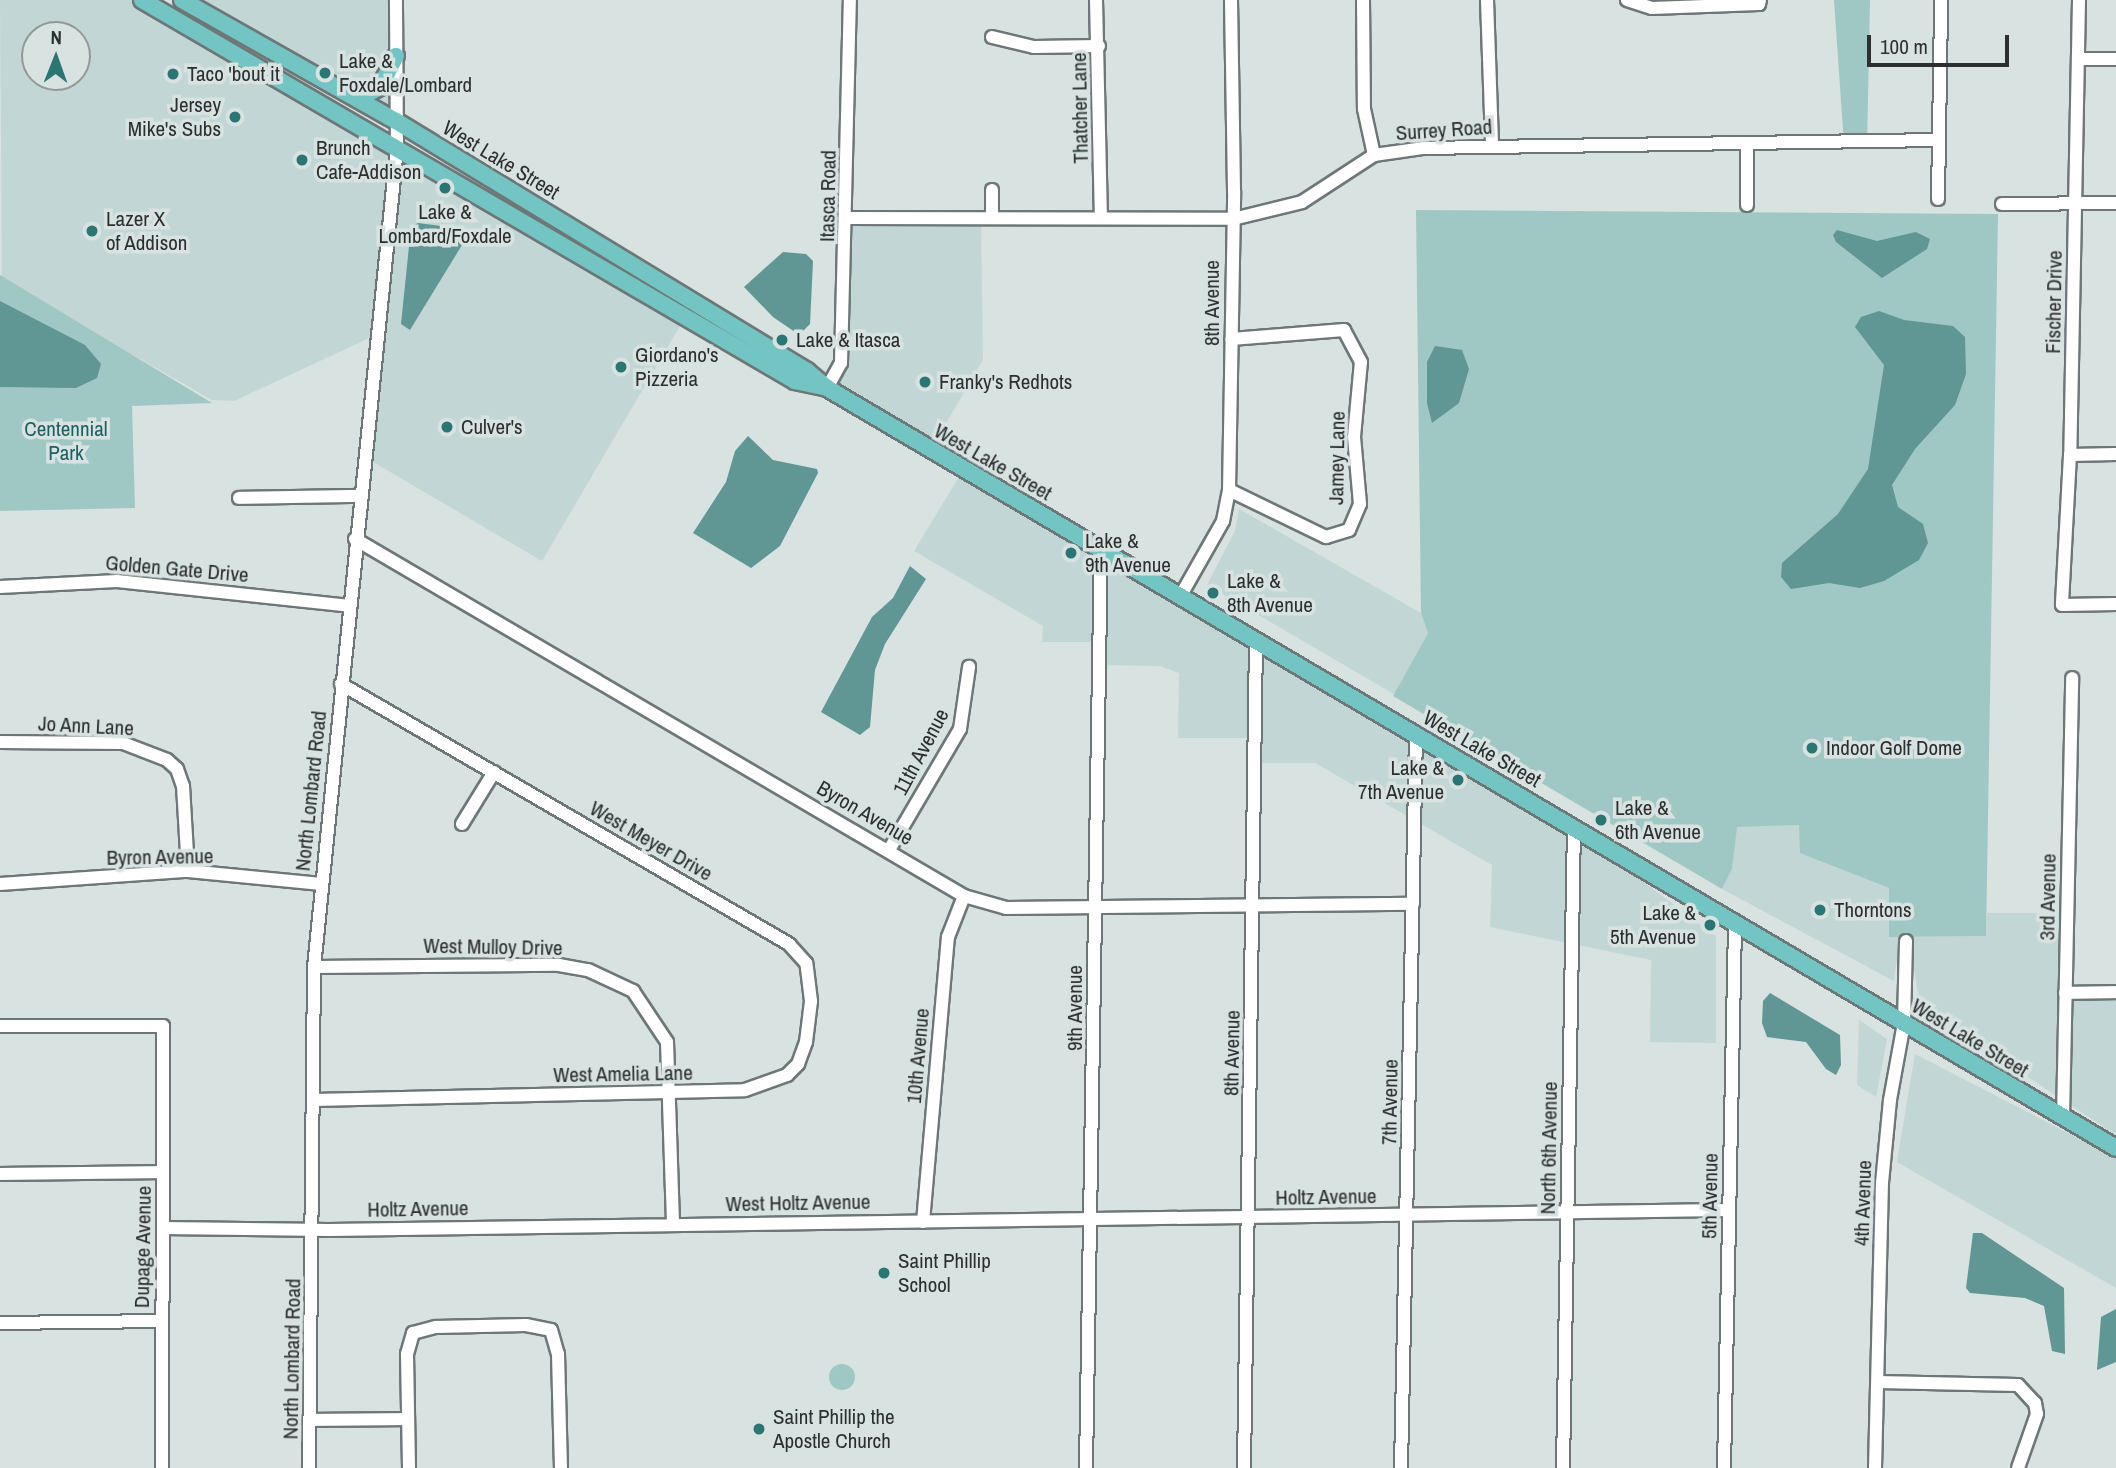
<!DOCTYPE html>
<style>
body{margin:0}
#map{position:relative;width:2116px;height:1468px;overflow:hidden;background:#d7e2e1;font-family:"Archivo Narrow",sans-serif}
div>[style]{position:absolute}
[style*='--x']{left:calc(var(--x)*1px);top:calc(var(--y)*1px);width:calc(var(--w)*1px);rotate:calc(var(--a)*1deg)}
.built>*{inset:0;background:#c2d6d5}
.green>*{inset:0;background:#9fc7c4}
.round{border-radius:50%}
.water>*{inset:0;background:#609693}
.roads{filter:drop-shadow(2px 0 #6e7777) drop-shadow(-2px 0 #6e7777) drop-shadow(0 2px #6e7777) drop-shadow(0 -2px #6e7777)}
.minor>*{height:12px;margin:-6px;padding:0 6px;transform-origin:6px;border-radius:6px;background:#fff}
.major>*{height:16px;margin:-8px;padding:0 8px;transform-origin:8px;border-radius:8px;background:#72c5c2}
.dots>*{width:19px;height:19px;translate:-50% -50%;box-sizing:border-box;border:4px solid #d7e2e1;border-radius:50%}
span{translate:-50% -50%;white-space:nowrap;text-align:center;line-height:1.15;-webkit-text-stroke:7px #d7e2e1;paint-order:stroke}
.poi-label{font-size:21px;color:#2b2f2e}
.left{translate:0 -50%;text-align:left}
.right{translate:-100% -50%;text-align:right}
.street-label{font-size:21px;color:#2b2f2e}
.park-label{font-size:21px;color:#186260}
.north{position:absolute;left:21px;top:21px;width:70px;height:70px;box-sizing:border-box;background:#d7e2e1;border:2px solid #929a99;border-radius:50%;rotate:1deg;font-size:19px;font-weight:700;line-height:28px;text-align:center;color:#2b2f2e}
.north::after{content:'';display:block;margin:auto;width:24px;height:32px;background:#2b7572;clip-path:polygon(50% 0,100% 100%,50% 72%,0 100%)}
.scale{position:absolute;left:1867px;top:35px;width:142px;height:32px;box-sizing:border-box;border:4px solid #2b2f2e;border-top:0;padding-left:9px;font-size:21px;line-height:24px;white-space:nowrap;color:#2b2f2e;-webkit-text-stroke:5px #d7e2e1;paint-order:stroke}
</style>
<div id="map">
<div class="built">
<div style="clip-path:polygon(evenodd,0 0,136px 0,683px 321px,542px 561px,368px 459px,380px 333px,234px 401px,212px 400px,2px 280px,0 0,35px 35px,77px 35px,77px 77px,35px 77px,35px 35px)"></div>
<div style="clip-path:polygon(194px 0,392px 0,392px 116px)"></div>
<div style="clip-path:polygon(981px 219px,983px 360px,932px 447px,829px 388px,843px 364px,850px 220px)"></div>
<div style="clip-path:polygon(962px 472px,1098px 549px,1097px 642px,1042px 642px,1043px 626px,914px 551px)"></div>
<div style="clip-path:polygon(1239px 509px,1421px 613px,1428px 633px,1394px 694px,1207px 585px,1235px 531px)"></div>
<div style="clip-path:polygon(1103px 553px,1572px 829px,1716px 936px,1716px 1043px,1650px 1042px,1651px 960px,1490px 927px,1492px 865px,1315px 763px,1254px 763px,1253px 738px,1178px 738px,1179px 673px,1160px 666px,1102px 665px)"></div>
<div style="clip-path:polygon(1800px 825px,1801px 853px,1889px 888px,1889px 936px,1900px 937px,1894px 981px,1722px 889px,1732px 869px,1736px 826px)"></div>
<div style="clip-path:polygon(1987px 913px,2071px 913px,2070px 990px,2116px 989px,2116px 1135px,1920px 1006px,1909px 937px,1986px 936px)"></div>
<div style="clip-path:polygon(1859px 1020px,1887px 1039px,1876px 1097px,1857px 1085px)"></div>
<div style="clip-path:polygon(1915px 1054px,2116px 1158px,2116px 1288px,1897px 1162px)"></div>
</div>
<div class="green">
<div style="clip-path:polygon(1834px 0,1870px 0,1867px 144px,1844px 144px)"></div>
<div style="clip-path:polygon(1416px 210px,1998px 214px,1986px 936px,1889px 937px,1889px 888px,1800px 853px,1799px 825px,1737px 827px,1732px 869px,1722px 889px,1393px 696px,1428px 633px,1421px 613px)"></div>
<div style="clip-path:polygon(0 275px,212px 403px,132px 406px,135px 508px,0 511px)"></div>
<div class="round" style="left:829px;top:1364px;width:26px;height:26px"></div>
</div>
<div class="water">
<div style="clip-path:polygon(418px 223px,441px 226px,462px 245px,410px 330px,401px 324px,411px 227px)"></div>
<div style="clip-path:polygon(1837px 230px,1877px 241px,1916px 232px,1930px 239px,1927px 249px,1882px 278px,1836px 242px,1833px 235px)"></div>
<div style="clip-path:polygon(783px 252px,806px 254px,813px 261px,810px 324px,803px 331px,795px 332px,773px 317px,744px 287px)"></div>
<div style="clip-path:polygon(0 301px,85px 345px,101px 364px,97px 378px,76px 388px,0 387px)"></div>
<div style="clip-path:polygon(1879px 311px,1904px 320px,1953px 326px,1965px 337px,1966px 374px,1955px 405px,1915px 449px,1892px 485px,1898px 507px,1923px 524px,1928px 543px,1919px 560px,1884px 581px,1860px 588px,1829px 583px,1791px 589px,1781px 577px,1782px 563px,1838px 514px,1868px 469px,1884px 365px,1855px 327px,1861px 317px)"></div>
<div style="clip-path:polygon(1435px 346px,1462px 350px,1469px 369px,1459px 403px,1432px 423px,1427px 403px,1427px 362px)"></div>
<div style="clip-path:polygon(748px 436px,773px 460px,817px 469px,818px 473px,780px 546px,751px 568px,693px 533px,726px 482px,735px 451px)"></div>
<div style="clip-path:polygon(910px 566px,926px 579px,885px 644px,875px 670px,870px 727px,860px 735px,821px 712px,872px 617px,893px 598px)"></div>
<div style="clip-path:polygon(1770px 993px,1840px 1035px,1841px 1065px,1836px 1075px,1826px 1069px,1806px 1042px,1767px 1037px,1762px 1023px,1763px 1001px)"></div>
<div style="clip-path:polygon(1973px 1233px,1982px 1233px,2064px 1288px,2065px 1354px,2052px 1351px,2044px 1306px,2025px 1298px,1970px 1293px,1966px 1288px)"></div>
<div style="clip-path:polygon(2116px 1309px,2116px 1362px,2097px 1370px,2101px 1317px)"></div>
</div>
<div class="roads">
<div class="minor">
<div style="--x:1096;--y:0;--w:216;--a:88.7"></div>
<div style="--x:1363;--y:0;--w:109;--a:89.5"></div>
<div style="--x:1364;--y:109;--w:47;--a:77.7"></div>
<div style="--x:1487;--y:0;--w:145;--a:88"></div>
<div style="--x:1627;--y:0;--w:26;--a:18"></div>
<div style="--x:1652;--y:8;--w:107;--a:-2.1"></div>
<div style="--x:1759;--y:4;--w:4;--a:-76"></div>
<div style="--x:2079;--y:0;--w:455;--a:91.1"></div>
<div style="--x:2070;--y:455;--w:150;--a:93.1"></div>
<div style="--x:2062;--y:605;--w:54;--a:-1.1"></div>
<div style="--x:992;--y:37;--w:43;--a:13.4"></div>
<div style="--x:1034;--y:47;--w:65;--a:-0.9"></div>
<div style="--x:2078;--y:59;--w:38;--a:0"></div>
<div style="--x:992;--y:190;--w:27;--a:90"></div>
<div style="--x:1938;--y:199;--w:199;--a:-89.1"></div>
<div style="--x:2002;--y:204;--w:114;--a:-0.5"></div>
<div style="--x:1747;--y:205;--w:62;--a:-90"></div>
<div style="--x:848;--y:218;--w:385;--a:0.1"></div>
<div style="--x:1233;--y:219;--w:71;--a:-13.8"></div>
<div style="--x:1302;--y:202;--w:86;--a:-33.1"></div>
<div style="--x:1374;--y:155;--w:49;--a:-8.1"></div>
<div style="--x:1423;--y:148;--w:516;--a:-0.89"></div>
<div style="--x:827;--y:388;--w:29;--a:-61"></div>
<div style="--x:841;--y:363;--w:363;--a:-88.6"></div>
<div style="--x:2070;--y:455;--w:46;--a:-1.2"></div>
<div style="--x:1229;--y:490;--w:108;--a:25.9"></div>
<div style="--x:1326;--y:537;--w:24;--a:-17"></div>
<div style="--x:1349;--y:530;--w:28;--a:-67"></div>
<div style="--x:1360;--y:504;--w:67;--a:-95.1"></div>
<div style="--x:1354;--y:437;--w:75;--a:-84.7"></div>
<div style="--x:1361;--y:362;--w:36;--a:-118"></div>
<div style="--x:1344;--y:330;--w:113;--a:175.4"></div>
<div style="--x:239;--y:498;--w:120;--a:-1"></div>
<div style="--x:355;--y:539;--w:706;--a:30.38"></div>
<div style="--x:964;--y:896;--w:44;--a:15.9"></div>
<div style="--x:1006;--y:908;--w:407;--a:-0.6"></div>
<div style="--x:0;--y:587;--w:117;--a:-2.9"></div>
<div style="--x:117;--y:581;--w:234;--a:6.1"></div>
<div style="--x:1181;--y:595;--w:85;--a:-60.4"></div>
<div style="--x:1223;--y:521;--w:32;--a:-79"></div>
<div style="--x:1229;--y:490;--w:299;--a:-89"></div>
<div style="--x:1234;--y:191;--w:191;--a:-90.9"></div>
<div style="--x:0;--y:742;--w:123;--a:0.5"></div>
<div style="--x:123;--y:743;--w:47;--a:21.1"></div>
<div style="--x:167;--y:760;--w:13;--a:42"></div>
<div style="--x:177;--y:769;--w:18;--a:71"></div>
<div style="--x:183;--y:786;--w:85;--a:86.6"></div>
<div style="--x:462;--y:824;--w:61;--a:-58.4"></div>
<div style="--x:889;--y:850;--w:140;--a:-59.6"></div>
<div style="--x:960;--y:729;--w:63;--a:-81.7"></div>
<div style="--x:0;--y:884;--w:188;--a:-4"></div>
<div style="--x:188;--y:871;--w:134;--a:5.6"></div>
<div style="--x:314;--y:967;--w:245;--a:-0.5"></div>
<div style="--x:559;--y:965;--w:29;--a:10"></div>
<div style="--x:588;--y:970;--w:50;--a:25"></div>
<div style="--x:633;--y:991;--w:61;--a:56.3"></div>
<div style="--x:667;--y:1042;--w:182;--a:88.1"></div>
<div style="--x:2065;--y:993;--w:51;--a:-1.1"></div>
<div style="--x:0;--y:1026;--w:163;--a:0"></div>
<div style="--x:163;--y:1026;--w:442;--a:90.1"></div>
<div style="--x:314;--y:1100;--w:431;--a:-1.3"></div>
<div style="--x:745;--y:1090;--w:45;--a:-19.7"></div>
<div style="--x:787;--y:1075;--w:16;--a:-45"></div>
<div style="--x:798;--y:1064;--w:23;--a:-70"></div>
<div style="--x:806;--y:1042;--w:41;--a:-83"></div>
<div style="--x:811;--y:1001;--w:38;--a:-97"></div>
<div style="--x:806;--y:963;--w:25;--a:-132"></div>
<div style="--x:789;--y:944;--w:518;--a:-149.87"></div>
<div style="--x:2063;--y:1118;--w:440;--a:-88.8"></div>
<div style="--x:0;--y:1174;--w:163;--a:-0.7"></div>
<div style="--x:923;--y:1222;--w:286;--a:-85"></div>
<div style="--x:948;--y:937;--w:44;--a:-68.7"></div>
<div style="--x:163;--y:1228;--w:166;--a:0.7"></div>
<div style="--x:329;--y:1230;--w:1400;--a:-0.82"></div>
<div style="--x:0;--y:1323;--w:160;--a:-0.7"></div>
<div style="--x:1878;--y:1382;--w:140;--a:1.2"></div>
<div style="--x:2018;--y:1385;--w:25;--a:47"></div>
<div style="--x:2035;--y:1403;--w:11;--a:80"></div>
<div style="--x:2037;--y:1414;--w:57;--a:109.4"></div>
<div style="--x:310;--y:1420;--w:98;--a:-0.6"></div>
<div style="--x:309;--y:1468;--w:501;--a:-89.43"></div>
<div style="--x:314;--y:967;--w:822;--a:-84.21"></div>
<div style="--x:397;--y:149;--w:149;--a:-90.4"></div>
<div style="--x:409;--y:1468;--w:114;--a:-91"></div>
<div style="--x:407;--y:1354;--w:22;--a:-74"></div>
<div style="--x:413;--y:1333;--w:24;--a:-15"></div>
<div style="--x:436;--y:1327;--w:90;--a:-1.3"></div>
<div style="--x:526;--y:1325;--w:25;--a:11"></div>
<div style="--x:551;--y:1330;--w:25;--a:74"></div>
<div style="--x:558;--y:1354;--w:114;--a:88.5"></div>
<div style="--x:1086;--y:1468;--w:920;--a:-89.07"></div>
<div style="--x:1244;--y:1468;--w:829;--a:-89.17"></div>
<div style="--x:1401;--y:1468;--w:732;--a:-88.83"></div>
<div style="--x:1563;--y:1468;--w:640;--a:-89.02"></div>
<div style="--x:1724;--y:1468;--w:543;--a:-88.84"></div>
<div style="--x:1875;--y:1468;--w:285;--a:-88.6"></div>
<div style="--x:1882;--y:1183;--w:83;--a:-84.5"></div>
<div style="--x:1890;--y:1100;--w:78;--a:-79.7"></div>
<div style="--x:1904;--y:1023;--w:82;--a:-88.6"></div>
</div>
<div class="major">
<div style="--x:142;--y:0;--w:756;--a:30.26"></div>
<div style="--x:795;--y:381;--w:33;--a:12"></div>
<div style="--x:182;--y:0;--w:246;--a:29.5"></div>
<div style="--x:396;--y:121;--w:481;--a:31.3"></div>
<div style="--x:807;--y:371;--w:26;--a:40"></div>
<div style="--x:827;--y:388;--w:1496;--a:30.52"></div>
<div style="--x:358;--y:99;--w:25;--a:-29"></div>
<div style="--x:380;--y:87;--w:35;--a:-63"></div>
</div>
</div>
<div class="dots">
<div style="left:325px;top:73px;background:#2b7572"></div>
<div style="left:173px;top:74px;background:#2b7572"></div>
<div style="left:235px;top:117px;background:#2b7572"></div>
<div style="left:302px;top:160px;background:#2b7572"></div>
<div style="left:445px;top:188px;background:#2b7572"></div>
<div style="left:92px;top:231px;background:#2b7572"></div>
<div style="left:782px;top:340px;background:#2b7572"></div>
<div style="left:621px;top:367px;background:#2b7572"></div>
<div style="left:925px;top:382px;background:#2b7572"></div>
<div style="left:447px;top:427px;background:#2b7572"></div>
<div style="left:1071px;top:553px;background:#2b7572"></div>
<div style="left:1213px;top:593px;background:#2b7572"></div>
<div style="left:1812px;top:748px;background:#2b7572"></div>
<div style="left:1458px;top:780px;background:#2b7572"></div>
<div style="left:1601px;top:820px;background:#2b7572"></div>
<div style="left:1820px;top:910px;background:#2b7572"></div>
<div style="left:1710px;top:925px;background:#2b7572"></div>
<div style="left:884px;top:1273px;background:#2b7572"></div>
<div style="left:759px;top:1429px;background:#2b7572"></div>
</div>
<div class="poi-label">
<span class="left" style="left:339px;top:73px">Lake &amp;<br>Foxdale/Lombard</span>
<span class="left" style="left:187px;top:74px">Taco 'bout it</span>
<span class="right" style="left:221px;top:117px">Jersey<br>Mike's Subs</span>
<span class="left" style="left:316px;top:160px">Brunch<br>Cafe-Addison</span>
<span style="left:445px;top:224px">Lake &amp;<br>Lombard/Foxdale</span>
<span class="left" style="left:106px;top:231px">Lazer X<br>of Addison</span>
<span class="left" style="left:796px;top:340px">Lake &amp; Itasca</span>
<span class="left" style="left:635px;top:367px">Giordano's<br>Pizzeria</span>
<span class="left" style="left:939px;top:382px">Franky's Redhots</span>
<span class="left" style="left:461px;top:427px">Culver's</span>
<span class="left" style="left:1085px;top:553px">Lake &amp;<br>9th Avenue</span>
<span class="left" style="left:1227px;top:593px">Lake &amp;<br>8th Avenue</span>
<span class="left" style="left:1826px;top:748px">Indoor Golf Dome</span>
<span class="right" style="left:1444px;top:780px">Lake &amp;<br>7th Avenue</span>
<span class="left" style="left:1615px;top:820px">Lake &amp;<br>6th Avenue</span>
<span class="left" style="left:1834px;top:910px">Thorntons</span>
<span class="right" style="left:1696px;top:925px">Lake &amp;<br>5th Avenue</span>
<span class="left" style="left:898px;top:1273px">Saint Phillip<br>School</span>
<span class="left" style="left:773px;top:1429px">Saint Phillip the<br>Apostle Church</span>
</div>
<div class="street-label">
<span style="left:1080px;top:108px;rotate:-91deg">Thatcher Lane</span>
<span style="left:1444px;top:130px;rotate:-4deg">Surrey Road</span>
<span style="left:501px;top:160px;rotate:31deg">West Lake Street</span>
<span style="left:828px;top:196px;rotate:-89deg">Itasca Road</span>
<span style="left:2054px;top:302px;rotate:-89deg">Fischer Drive</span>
<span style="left:1212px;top:303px;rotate:-90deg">8th Avenue</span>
<span style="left:1337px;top:458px;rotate:-89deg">Jamey Lane</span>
<span style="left:993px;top:462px;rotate:30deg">West Lake Street</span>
<span style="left:177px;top:569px;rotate:5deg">Golden Gate Drive</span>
<span style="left:86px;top:726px;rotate:3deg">Jo Ann Lane</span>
<span style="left:1482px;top:749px;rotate:30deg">West Lake Street</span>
<span style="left:921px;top:752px;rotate:-62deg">11th Avenue</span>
<span style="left:311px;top:791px;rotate:-84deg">North Lombard Road</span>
<span style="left:865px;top:813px;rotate:30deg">Byron Avenue</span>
<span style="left:651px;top:841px;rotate:30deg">West Meyer Drive</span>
<span style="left:160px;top:857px;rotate:-1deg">Byron Avenue</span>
<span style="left:2048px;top:897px;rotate:-89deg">3rd Avenue</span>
<span style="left:493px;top:947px;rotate:1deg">West Mulloy Drive</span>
<span style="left:1075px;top:1008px;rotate:-90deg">9th Avenue</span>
<span style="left:1970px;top:1038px;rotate:31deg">West Lake Street</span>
<span style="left:1232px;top:1053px;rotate:-89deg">8th Avenue</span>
<span style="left:918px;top:1056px;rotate:-85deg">10th Avenue</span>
<span style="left:623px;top:1074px;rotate:-1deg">West Amelia Lane</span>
<span style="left:1390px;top:1102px;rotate:-89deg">7th Avenue</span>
<span style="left:1549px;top:1148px;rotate:-89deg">North 6th Avenue</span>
<span style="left:1710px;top:1196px;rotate:-89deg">5th Avenue</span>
<span style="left:1326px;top:1197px;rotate:-1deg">Holtz Avenue</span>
<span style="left:798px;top:1203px;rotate:-1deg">West Holtz Avenue</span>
<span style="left:1863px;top:1203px;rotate:-88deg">4th Avenue</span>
<span style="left:418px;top:1209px;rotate:-1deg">Holtz Avenue</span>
<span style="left:143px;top:1247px;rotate:-89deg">Dupage Avenue</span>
<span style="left:292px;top:1359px;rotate:-89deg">North Lombard Road</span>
</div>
<div class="park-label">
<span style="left:66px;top:441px">Centennial<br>Park</span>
</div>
<div class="north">N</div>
<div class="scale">100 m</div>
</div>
